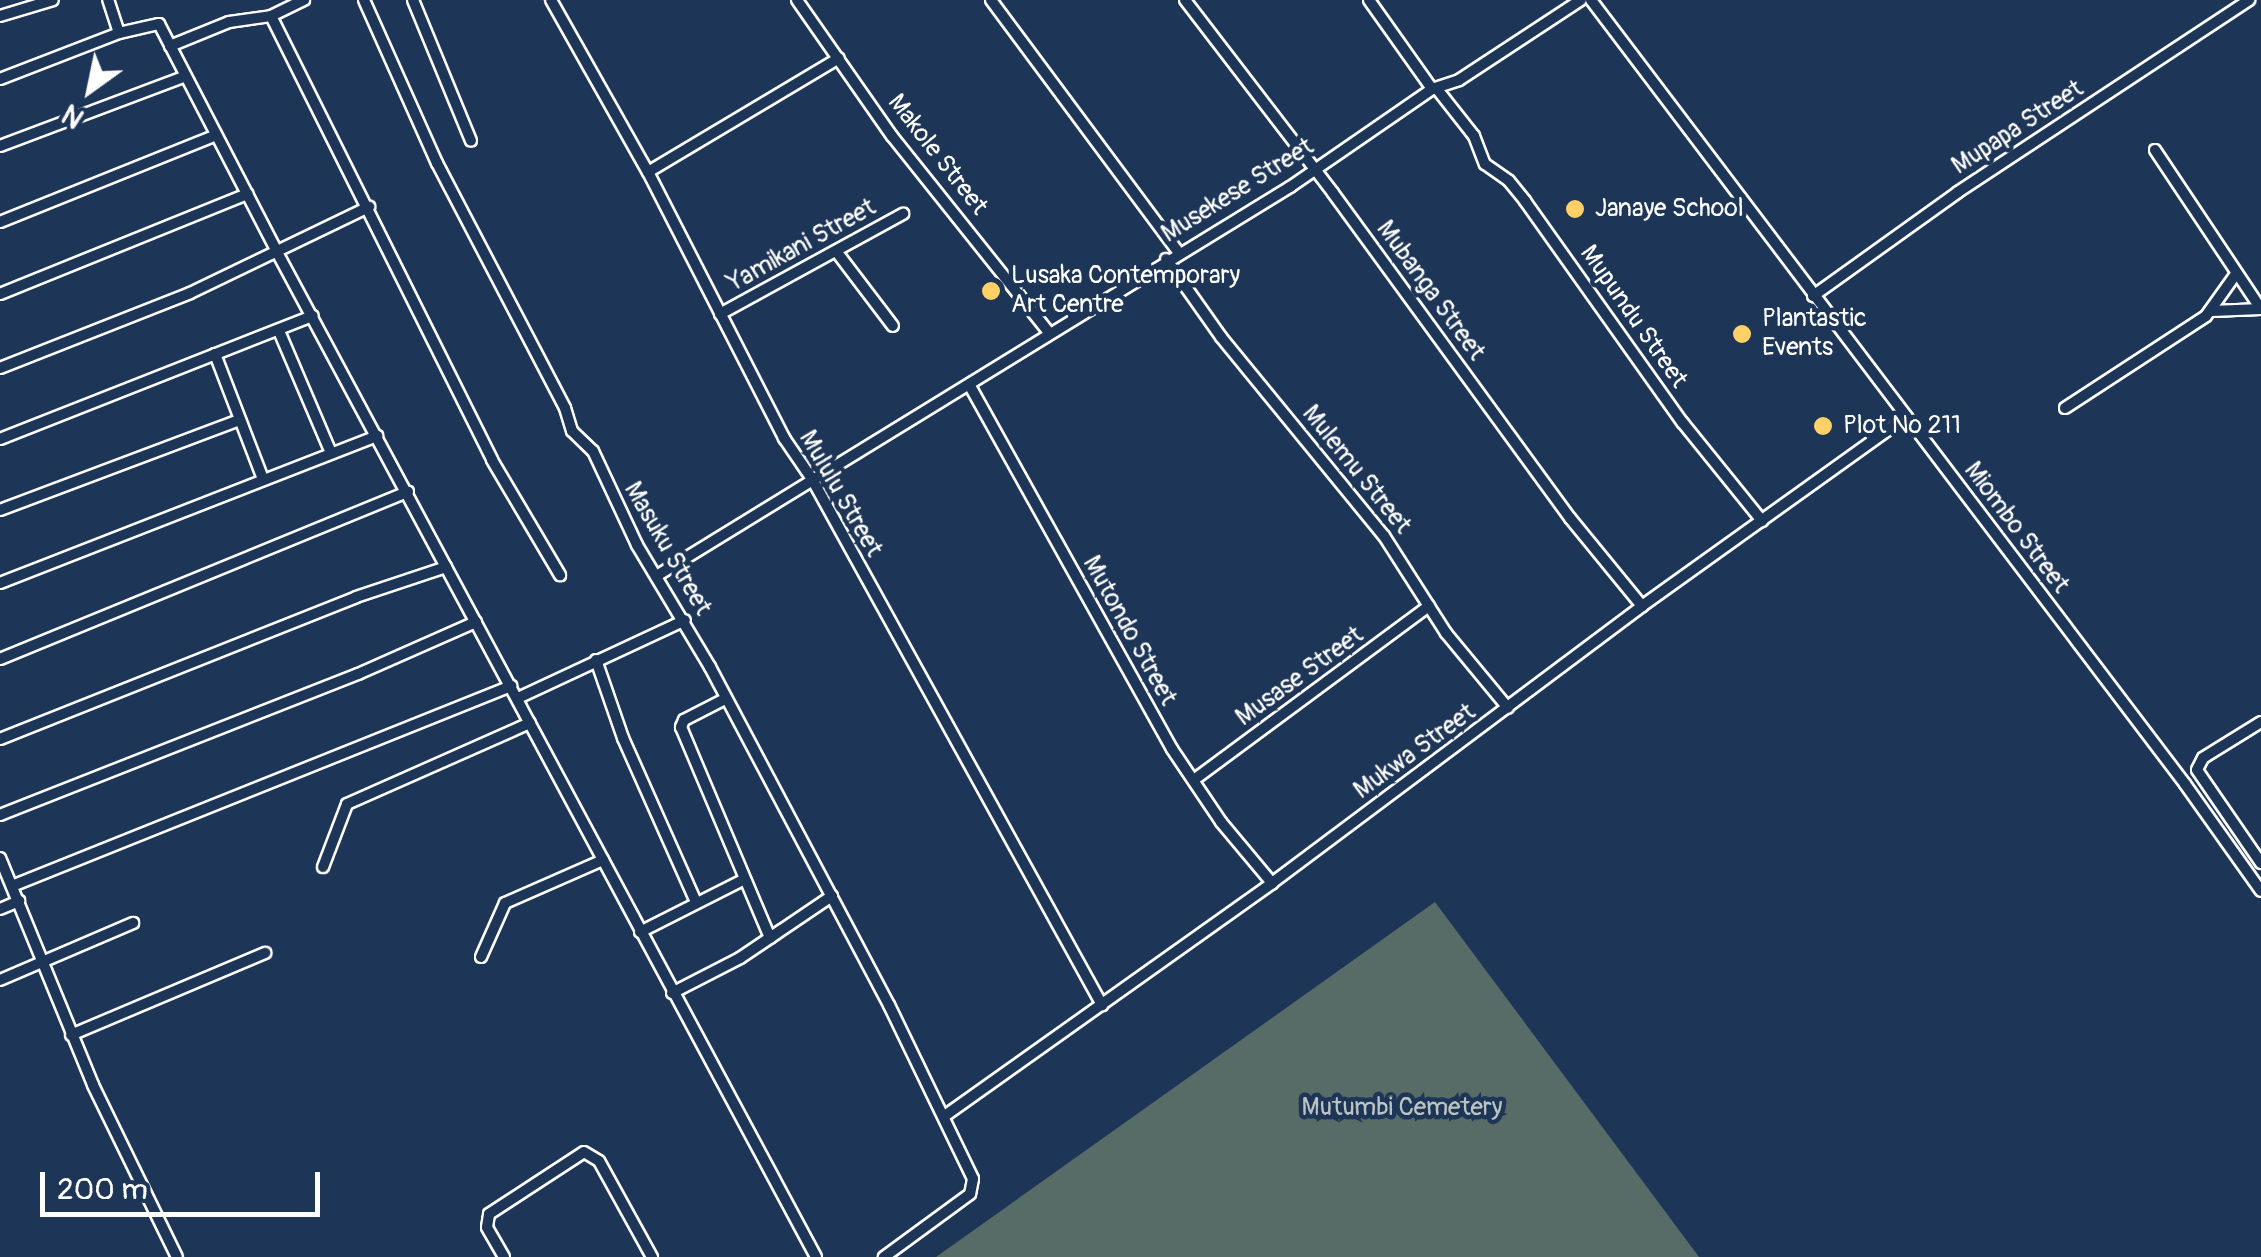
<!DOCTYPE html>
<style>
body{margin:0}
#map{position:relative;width:2261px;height:1257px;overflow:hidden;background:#1d3557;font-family:Pangolin,sans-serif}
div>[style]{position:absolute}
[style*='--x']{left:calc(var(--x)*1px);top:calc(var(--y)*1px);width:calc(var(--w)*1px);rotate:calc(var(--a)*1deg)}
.green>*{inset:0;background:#576c67}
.roads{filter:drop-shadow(2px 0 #fff) drop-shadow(-2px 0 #fff) drop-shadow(0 2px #fff) drop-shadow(0 -2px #fff)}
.street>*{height:10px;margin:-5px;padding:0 5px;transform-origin:5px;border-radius:5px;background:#1d3557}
.dots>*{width:28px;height:28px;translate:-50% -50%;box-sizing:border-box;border:5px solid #1d3557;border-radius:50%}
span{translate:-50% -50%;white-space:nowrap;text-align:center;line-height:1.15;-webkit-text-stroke:9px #1d3557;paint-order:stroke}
.street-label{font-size:25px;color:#fff}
.poi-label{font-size:25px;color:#fff}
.left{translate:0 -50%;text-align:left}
.park-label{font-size:25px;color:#bcc4c2}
.north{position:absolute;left:40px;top:40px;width:100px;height:100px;-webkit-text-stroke:8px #1d3557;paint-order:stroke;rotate:213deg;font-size:28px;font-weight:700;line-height:40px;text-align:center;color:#fff}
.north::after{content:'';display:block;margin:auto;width:35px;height:45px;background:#fff;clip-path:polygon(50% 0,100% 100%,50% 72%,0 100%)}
.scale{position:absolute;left:40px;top:1172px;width:280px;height:45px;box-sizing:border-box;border:5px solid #fff;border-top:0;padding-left:12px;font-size:30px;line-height:35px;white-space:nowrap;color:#fff;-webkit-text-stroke:8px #1d3557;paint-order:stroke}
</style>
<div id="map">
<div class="green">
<div style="clip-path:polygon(1435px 902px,1699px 1257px,936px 1257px)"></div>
</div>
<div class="roads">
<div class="street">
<div style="--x:364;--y:0;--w:179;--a:65.9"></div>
<div style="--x:437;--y:163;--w:276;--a:62.4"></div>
<div style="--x:565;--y:408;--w:24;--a:73"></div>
<div style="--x:572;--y:431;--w:29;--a:44"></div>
<div style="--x:593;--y:451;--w:104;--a:64.9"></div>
<div style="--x:637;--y:545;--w:142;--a:59.1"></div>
<div style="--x:710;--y:667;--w:382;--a:62.1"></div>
<div style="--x:889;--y:1005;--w:193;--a:64.2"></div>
<div style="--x:973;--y:1179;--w:15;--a:101"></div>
<div style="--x:970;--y:1194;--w:107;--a:143.8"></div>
<div style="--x:413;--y:0;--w:152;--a:67.6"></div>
<div style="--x:551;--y:0;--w:197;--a:60.6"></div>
<div style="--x:648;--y:172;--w:299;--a:62.9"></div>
<div style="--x:784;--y:438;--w:50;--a:55.7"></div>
<div style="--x:812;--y:479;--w:601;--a:61.13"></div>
<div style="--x:797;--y:0;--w:166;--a:55.1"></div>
<div style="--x:892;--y:136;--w:252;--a:51.4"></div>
<div style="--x:991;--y:0;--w:314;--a:53.4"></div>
<div style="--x:1185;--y:0;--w:243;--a:52.5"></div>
<div style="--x:1333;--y:193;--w:402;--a:53.9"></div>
<div style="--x:1570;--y:518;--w:114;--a:50.7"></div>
<div style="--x:1369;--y:0;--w:109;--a:54.7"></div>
<div style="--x:1591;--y:0;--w:984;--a:52.85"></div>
<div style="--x:2185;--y:784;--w:131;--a:54.6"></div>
<div style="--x:0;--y:16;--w:55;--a:-16.8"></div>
<div style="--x:271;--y:16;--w:496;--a:63.5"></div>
<div style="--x:492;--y:460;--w:134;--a:59.4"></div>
<div style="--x:119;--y:33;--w:41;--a:-12.7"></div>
<div style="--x:159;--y:24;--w:259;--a:62.6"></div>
<div style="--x:278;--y:254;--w:1138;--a:61.79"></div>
<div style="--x:170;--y:46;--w:64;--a:-22.1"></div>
<div style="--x:229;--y:22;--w:42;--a:-8.1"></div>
<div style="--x:271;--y:16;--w:37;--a:-26"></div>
<div style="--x:0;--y:79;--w:128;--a:-21.1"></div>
<div style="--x:119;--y:33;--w:35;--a:-108"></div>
<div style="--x:1437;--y:89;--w:60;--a:51.8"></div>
<div style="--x:1474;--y:136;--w:30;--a:69"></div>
<div style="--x:1485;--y:164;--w:29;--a:35"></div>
<div style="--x:1509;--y:181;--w:26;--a:51"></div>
<div style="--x:1525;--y:201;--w:272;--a:54.6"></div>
<div style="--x:1683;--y:423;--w:126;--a:51.1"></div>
<div style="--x:0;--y:146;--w:197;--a:-20.6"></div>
<div style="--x:2155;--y:150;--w:191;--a:56.3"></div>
<div style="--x:648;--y:172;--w:222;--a:-30.8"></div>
<div style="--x:0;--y:222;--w:233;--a:-21.9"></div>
<div style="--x:836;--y:251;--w:94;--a:52.8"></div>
<div style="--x:1166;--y:259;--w:95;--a:54.8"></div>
<div style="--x:1221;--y:337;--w:257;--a:50.7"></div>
<div style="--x:1384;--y:536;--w:115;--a:57.4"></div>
<div style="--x:1446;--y:633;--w:97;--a:50.4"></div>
<div style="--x:0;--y:294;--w:267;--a:-22"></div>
<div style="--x:1813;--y:296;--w:178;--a:-35.6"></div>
<div style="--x:1958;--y:192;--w:349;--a:-33.4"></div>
<div style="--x:2212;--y:311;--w:49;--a:-2.3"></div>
<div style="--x:720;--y:314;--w:209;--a:-28.7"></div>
<div style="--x:279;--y:331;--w:133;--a:66.9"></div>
<div style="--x:215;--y:354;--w:134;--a:69"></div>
<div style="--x:0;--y:368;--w:204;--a:-21.5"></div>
<div style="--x:190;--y:293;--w:199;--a:-25.7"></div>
<div style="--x:970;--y:386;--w:415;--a:60.9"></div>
<div style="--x:1172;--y:749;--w:88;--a:56.1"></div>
<div style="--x:1221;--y:822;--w:80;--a:50.1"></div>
<div style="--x:2065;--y:408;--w:168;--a:-33.1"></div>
<div style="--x:2206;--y:316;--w:52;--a:-54.5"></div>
<div style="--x:0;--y:439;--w:336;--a:-21.5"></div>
<div style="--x:0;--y:510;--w:255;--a:-20.6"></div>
<div style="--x:658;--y:575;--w:742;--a:-31.55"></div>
<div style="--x:1290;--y:187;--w:173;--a:-34.6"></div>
<div style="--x:1432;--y:89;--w:28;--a:-18"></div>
<div style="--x:1459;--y:80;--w:146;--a:-33.3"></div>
<div style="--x:0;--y:583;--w:405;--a:-21.3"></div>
<div style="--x:0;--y:659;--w:441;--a:-22.3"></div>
<div style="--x:596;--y:660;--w:83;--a:70.9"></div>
<div style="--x:623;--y:738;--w:180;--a:66"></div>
<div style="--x:518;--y:698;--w:184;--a:-25"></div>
<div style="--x:725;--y:699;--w:46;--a:152.9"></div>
<div style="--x:684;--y:720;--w:8;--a:113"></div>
<div style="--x:681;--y:727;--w:229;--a:67.1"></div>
<div style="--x:2261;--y:722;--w:68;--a:148.2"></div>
<div style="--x:2203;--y:758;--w:13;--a:117"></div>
<div style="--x:2197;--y:770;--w:113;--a:55.5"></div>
<div style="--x:0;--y:739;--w:383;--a:-21.7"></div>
<div style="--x:356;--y:597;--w:95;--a:-18.4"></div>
<div style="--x:1195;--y:779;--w:291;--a:-36.5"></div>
<div style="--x:0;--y:815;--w:385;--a:-21.5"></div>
<div style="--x:358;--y:674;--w:129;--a:-23.8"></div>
<div style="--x:0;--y:858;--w:245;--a:67.7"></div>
<div style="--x:93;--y:1085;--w:191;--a:64"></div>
<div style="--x:323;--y:867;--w:67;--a:-69.1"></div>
<div style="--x:347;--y:804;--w:200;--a:-23.9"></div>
<div style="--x:12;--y:886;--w:538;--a:-21.84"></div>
<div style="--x:0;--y:909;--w:21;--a:-23"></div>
<div style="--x:640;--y:932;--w:115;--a:-26.8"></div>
<div style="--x:481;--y:957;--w:59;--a:-66"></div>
<div style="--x:505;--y:903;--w:107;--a:-23.7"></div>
<div style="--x:0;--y:980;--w:145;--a:-23.2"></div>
<div style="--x:672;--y:993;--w:76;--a:-27.2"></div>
<div style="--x:740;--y:958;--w:111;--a:-34"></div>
<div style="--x:71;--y:1035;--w:211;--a:-22.9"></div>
<div style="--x:946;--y:1115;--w:400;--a:-35.4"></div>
<div style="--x:1272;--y:883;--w:462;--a:-36.8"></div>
<div style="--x:1642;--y:606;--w:325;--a:-35.6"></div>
<div style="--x:504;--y:1257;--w:34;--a:-120"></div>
<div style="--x:487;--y:1227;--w:13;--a:-81"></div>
<div style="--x:489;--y:1214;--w:113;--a:-33.1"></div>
<div style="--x:584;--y:1152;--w:17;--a:31"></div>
<div style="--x:599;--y:1161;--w:110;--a:61.1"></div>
</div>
</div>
<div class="dots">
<div style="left:1575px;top:209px;background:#ffd166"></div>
<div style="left:991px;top:291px;background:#ffd166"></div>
<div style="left:1742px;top:334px;background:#ffd166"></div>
<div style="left:1823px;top:426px;background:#ffd166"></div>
</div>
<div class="street-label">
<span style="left:2018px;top:128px;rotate:-33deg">Mupapa Street</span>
<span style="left:937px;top:155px;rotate:52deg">Makole Street</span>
<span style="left:1238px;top:191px;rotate:-32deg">Musekese Street</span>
<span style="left:802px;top:246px;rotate:-29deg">Yamikani Street</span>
<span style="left:1430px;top:291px;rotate:54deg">Mubanga Street</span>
<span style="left:1633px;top:317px;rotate:55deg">Mupundu Street</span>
<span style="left:1356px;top:470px;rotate:51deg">Mulemu Street</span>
<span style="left:840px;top:494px;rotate:60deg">Mululu Street</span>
<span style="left:2016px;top:528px;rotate:53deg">Miombo Street</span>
<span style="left:667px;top:549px;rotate:60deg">Masuku Street</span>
<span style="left:1129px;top:631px;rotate:61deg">Mutondo Street</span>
<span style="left:1300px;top:677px;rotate:-36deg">Musase Street</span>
<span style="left:1415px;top:752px;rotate:-36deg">Mukwa Street</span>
</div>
<div class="poi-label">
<span class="left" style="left:1595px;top:209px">Janaye School</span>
<span class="left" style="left:1011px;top:291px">Lusaka Contemporary<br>Art Centre</span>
<span class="left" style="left:1762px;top:334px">Plantastic<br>Events</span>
<span class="left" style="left:1843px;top:426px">Plot No 211</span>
</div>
<div class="park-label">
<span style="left:1402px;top:1108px">Mutumbi Cemetery</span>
</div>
<div class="north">N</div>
<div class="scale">200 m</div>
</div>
